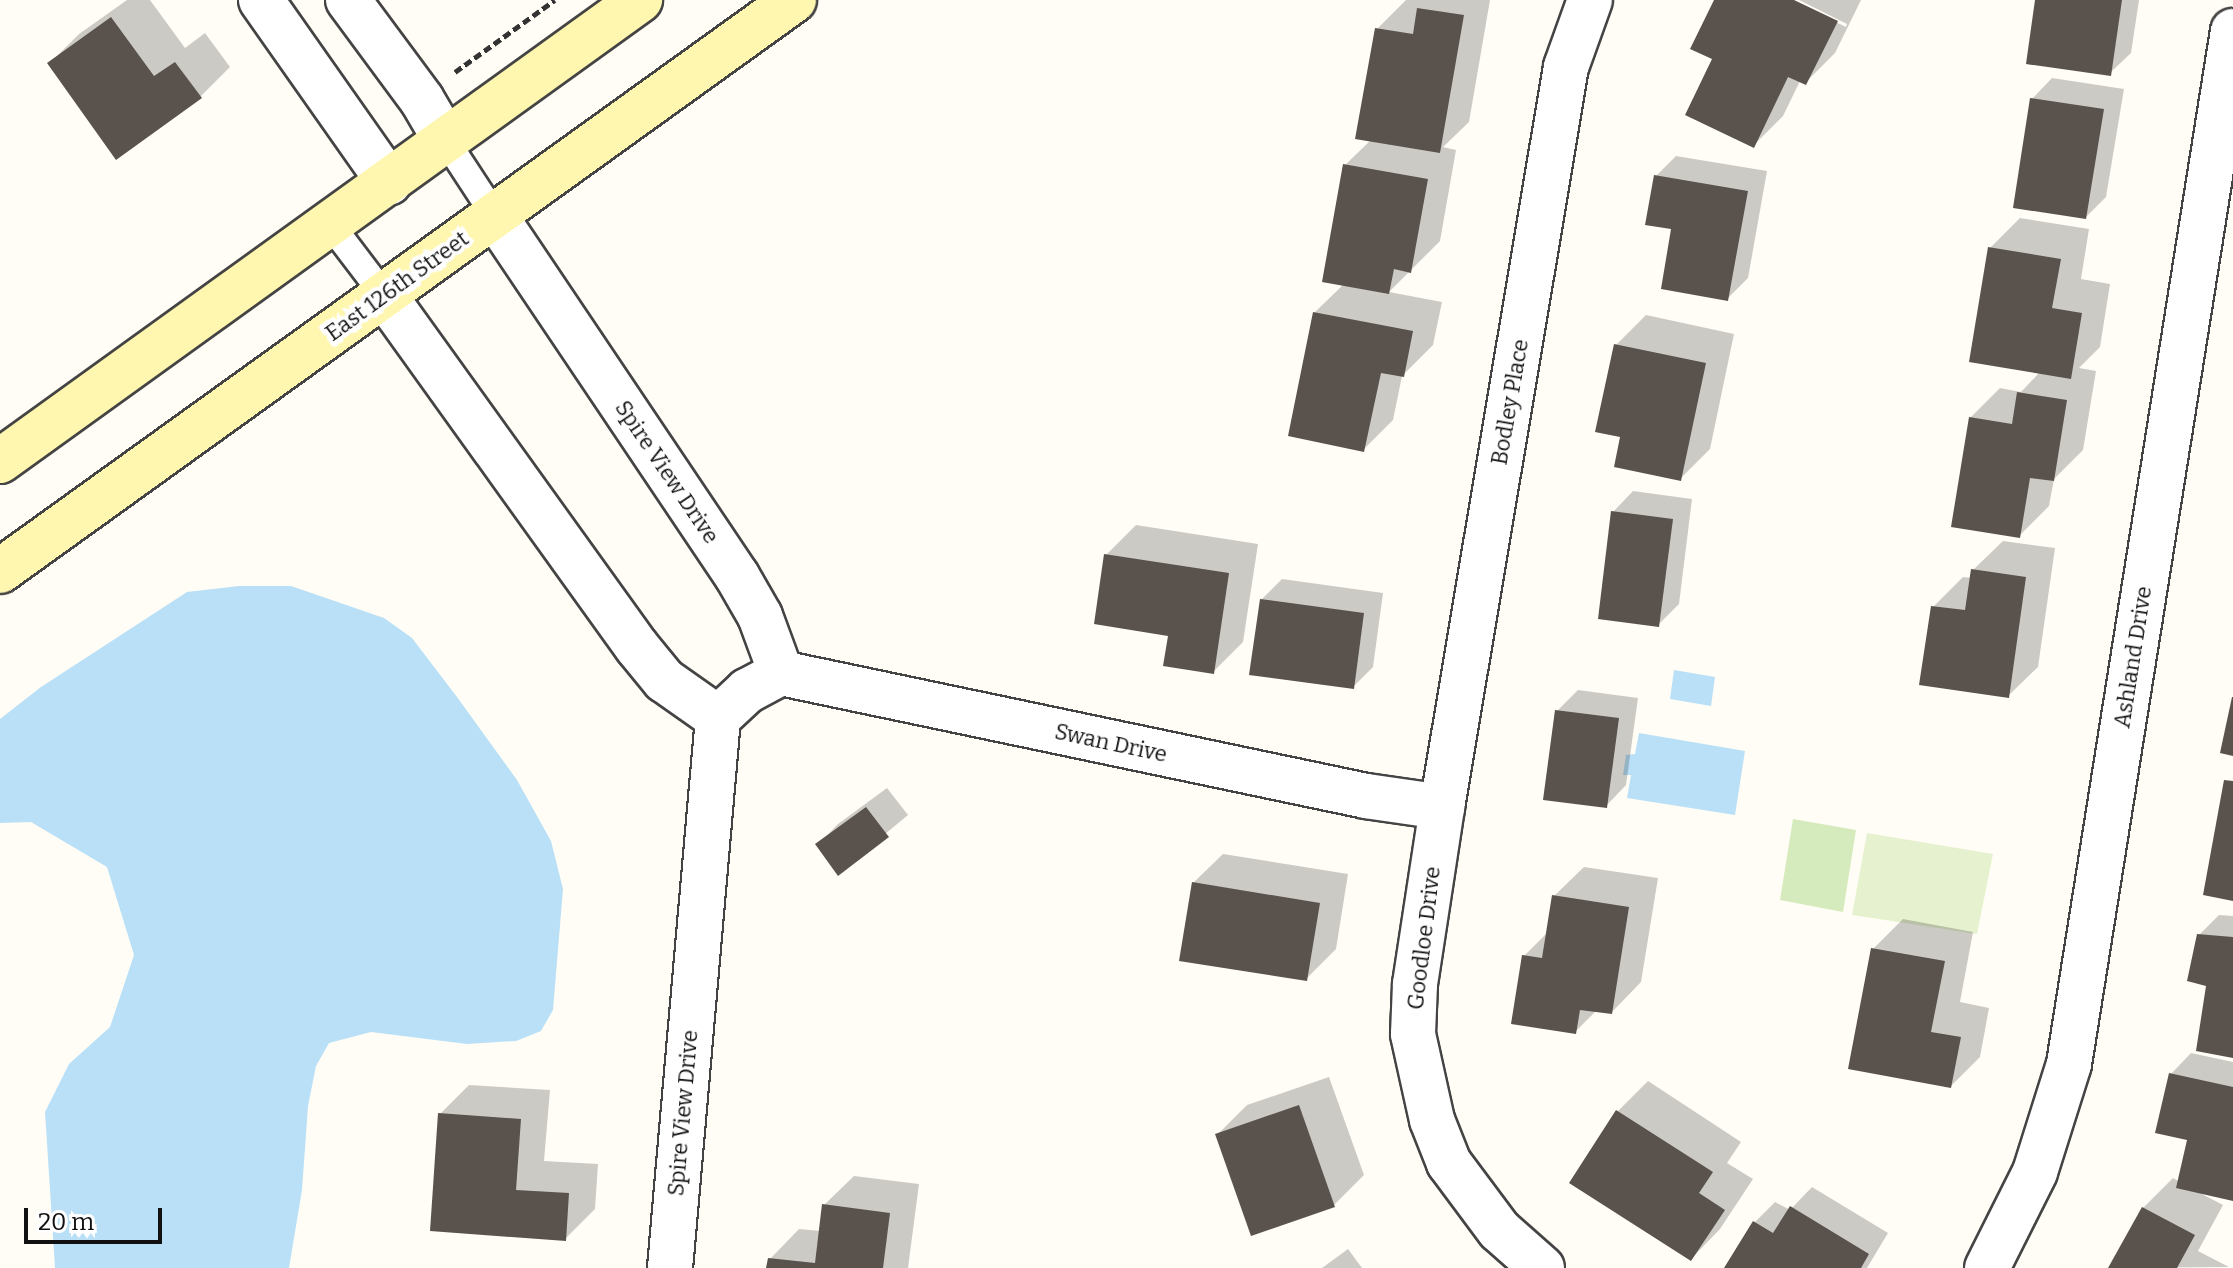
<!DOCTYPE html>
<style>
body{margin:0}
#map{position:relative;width:2233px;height:1268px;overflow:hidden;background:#fffdf5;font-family:Bitter,serif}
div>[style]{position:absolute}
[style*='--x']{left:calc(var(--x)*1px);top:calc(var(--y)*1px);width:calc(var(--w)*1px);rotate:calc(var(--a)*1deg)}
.green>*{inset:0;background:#d5ebbd}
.pitch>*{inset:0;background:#e6f2cf}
.water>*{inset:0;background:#b9e0f7}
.shadow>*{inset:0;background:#0003}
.building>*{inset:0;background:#5a524d}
.path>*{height:5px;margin-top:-2.5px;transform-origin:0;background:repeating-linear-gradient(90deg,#333 0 8px,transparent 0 12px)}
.roads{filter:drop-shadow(2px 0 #444) drop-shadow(-2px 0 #444) drop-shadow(0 2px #444) drop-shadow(0 -2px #444)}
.service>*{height:26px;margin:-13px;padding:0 13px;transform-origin:13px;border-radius:13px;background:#fff}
.minor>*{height:44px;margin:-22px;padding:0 22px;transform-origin:22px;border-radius:22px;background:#fff}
.secondary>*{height:44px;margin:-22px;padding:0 22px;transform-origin:22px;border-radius:22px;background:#fff6b0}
span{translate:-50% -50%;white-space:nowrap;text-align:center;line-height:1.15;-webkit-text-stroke:8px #fff;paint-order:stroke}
.street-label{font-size:22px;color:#111}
.scale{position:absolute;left:24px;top:1208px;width:138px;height:36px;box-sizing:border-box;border:4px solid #111;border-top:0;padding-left:10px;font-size:24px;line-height:28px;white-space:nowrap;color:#111;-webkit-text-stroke:6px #fff;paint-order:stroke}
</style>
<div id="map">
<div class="green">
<div style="clip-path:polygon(1793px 819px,1856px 830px,1843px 912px,1780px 900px)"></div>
</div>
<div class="pitch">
<div style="clip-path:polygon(1867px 833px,1993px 854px,1977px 934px,1852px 915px)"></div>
</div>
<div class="water">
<div style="clip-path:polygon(239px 586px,291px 586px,384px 618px,412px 638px,457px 697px,517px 780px,551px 841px,563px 889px,553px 1010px,541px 1031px,516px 1041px,467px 1044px,371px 1032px,329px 1043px,316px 1066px,308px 1106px,302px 1190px,289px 1268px,55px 1268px,45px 1112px,69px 1064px,110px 1027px,134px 955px,107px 867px,31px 822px,0 823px,0 719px,41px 687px,187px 592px)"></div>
<div style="clip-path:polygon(1674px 670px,1715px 677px,1711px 706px,1670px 699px)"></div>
<div style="clip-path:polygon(1639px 733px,1745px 751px,1735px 815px,1627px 798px,1631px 775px,1623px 775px,1626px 755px,1635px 754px)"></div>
</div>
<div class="shadow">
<div style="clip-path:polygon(127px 0,150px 0,185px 48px,205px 33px,230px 67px,201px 96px,49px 64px,79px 34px)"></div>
<div style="clip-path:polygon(1406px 0,1490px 0,1469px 122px,1443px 147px,1456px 150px,1440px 241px,1389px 292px,1442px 302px,1433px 345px,1402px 376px,1393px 420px,1364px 449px,1315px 312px,1344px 284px,1345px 165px,1371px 140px,1377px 29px)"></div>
<div style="clip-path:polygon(1716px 0,1790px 0,1846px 27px,1847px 24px,1799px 0,1861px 0,1835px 53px,1805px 83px,1800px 81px,1783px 116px,1753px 146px,1715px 59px)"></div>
<div style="clip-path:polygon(2037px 0,2139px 0,2131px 53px,2110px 73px)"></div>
<div style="clip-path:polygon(2052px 78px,2124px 89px,2106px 197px,2086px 217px,2032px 99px)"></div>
<div style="clip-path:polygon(1676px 156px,1767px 171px,1748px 278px,1727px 299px,1656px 176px)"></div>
<div style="clip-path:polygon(2020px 218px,2089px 229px,2081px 279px,2110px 284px,2100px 347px,2079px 368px,2096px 371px,2083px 450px,2054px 479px,2049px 506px,2019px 536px,1970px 418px,2000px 388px,2021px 392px,2040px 372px,1990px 248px)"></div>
<div style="clip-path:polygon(1646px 315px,1734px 334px,1710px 449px,1680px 479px,1622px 436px,1616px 345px)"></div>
<div style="clip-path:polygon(1633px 491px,1692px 499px,1679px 604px,1658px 625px,1613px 512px)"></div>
<div style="clip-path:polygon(1136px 525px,1258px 544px,1243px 642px,1213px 672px,1170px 634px,1106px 555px)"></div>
<div style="clip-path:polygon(2003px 541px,2055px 548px,2038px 667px,2008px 696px,1933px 607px,1963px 577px,1972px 578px,1973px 570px)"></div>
<div style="clip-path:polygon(1282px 579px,1383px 593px,1373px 667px,1353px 687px,1261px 600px)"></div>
<div style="clip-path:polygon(1578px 690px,1638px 698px,1626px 785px,1606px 806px,1557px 711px)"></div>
<div style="clip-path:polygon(887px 788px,908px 815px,838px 873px,818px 845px,838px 824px)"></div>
<div style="clip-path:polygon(1223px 854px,1348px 874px,1336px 949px,1306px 979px,1193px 883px)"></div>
<div style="clip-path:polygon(1584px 867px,1658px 878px,1641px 982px,1612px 1012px,1597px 1010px,1575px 1032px,1524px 956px,1548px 932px,1554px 896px)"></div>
<div style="clip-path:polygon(2219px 915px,2233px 916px,2233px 1056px,2209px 984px,2199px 935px)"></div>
<div style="clip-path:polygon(1903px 919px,1973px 932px,1960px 1002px,1989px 1008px,1980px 1057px,1951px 1086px,1873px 949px)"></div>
<div style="clip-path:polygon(2191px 1053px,2233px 1062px,2233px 1199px,2200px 1193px,2223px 1205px,2198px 1251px,2229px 1267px,2111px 1268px,2143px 1208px,2173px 1178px,2180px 1182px,2189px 1138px,2171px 1074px)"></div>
<div style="clip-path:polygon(1329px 1077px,1364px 1175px,1334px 1205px,1217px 1135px,1247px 1105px)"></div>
<div style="clip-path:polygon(1648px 1081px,1741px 1142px,1727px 1163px,1753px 1179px,1720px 1229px,1691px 1259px,1572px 1182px,1618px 1111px)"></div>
<div style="clip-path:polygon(469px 1085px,550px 1090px,544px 1161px,598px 1164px,595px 1209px,565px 1239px,440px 1114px)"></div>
<div style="clip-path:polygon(854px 1176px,919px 1184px,908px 1268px,768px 1268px,770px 1259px,799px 1229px,821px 1231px,824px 1205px)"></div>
<div style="clip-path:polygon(1812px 1187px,1888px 1233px,1867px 1268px,1726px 1268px,1755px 1222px,1775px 1202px,1790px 1210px)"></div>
<div style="clip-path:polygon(1348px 1249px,1362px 1268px,1322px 1268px)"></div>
</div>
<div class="building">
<div style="clip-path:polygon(1714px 0,1794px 0,1838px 21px,1806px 85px,1788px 77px,1754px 148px,1685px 115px,1712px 59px,1690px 49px)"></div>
<div style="clip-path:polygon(2035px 0,2122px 0,2111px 76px,2026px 64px)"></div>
<div style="clip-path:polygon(1417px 8px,1464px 15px,1440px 153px,1355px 139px,1375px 28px,1413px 34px)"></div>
<div style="clip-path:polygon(111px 17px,154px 76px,175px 62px,202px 98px,116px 160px,47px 63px)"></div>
<div style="clip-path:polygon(2030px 98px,2104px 109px,2086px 219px,2013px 208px)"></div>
<div style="clip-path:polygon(1343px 164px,1428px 179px,1411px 273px,1394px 269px,1389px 294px,1322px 282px)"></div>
<div style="clip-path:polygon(1654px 175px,1748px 191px,1728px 301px,1661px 289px,1671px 229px,1645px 225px)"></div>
<div style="clip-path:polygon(1988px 247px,2061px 259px,2052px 308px,2082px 313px,2071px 379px,1969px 362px)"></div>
<div style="clip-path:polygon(1313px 312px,1413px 331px,1404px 377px,1381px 373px,1364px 452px,1288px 436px)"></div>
<div style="clip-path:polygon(1614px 344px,1706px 363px,1681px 481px,1614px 467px,1620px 437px,1595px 432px)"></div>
<div style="clip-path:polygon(2017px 392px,2067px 400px,2054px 481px,2030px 478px,2020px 538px,1951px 527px,1969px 417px,2012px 424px)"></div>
<div style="clip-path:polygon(1611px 511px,1673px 519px,1659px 627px,1598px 619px)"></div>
<div style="clip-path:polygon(1104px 554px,1229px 573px,1214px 674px,1163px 666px,1168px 636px,1094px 624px)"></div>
<div style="clip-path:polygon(1971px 569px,2026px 577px,2009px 698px,1919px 685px,1931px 606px,1965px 610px)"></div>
<div style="clip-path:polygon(1260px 599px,1364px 613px,1354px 689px,1249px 675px)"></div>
<div style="clip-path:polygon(2232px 697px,2233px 697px,2233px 756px,2220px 753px)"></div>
<div style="clip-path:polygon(1555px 710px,1619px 718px,1607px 808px,1543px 800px)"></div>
<div style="clip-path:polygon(2224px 780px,2233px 781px,2233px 901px,2203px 895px)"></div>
<div style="clip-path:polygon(866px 807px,889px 837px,838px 876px,815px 844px)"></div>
<div style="clip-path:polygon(1192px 882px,1320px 903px,1307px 981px,1179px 961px)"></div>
<div style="clip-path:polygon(1552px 895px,1629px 907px,1612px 1014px,1580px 1010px,1576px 1034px,1511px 1024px,1522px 955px,1542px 958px)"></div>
<div style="clip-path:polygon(2197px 934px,2233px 937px,2233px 1058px,2196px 1051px,2206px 986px,2187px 981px)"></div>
<div style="clip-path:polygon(1871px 948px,1945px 961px,1931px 1032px,1961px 1037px,1951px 1088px,1848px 1069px)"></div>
<div style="clip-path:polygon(2169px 1073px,2233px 1087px,2233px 1201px,2176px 1188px,2187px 1140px,2155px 1133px)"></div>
<div style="clip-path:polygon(1299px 1105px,1335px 1207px,1251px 1236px,1215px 1134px)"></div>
<div style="clip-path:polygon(1616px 1110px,1713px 1172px,1699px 1193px,1725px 1210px,1691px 1261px,1569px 1183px)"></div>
<div style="clip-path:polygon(438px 1113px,521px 1119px,516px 1190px,569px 1193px,566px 1241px,430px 1231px)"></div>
<div style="clip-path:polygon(822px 1204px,890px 1213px,883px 1268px,766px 1268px,768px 1258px,815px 1263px)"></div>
<div style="clip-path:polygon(1790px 1206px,1869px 1254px,1861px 1268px,1724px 1268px,1753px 1221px,1773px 1233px)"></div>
<div style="clip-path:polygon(2142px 1207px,2195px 1235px,2177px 1268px,2108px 1268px)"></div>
</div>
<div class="path">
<div style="--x:455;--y:72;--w:123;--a:-35.8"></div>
</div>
<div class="roads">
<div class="service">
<div style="--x:446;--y:141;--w:90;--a:56.8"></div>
<div style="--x:330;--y:224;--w:89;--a:52.7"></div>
</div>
<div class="minor">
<div style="--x:261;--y:0;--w:223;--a:54.9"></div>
<div style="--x:348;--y:0;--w:124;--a:53.5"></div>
<div style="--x:422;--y:100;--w:48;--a:59.7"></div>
<div style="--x:495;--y:216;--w:434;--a:56.1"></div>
<div style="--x:737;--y:576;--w:46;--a:60.1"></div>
<div style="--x:760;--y:616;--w:61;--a:69.8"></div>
<div style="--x:384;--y:295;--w:433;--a:54.3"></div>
<div style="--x:637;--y:647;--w:43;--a:50.7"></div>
<div style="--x:664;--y:680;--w:66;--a:35.1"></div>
<div style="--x:781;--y:673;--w:598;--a:11.87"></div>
<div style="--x:1366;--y:796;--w:77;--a:8.2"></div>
<div style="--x:670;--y:1268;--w:552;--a:-85.01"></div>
<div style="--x:718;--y:718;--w:40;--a:-43"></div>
<div style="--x:747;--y:691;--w:38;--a:-28"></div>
<div style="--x:1542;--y:1268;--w:57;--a:-138.5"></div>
<div style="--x:1499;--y:1230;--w:84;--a:-126.7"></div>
<div style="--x:1449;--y:1163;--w:46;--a:-111.6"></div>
<div style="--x:1432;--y:1120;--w:88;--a:-102.5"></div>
<div style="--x:1413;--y:1034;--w:50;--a:-87.7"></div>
<div style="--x:1415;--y:984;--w:179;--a:-81.3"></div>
<div style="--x:1442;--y:807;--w:750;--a:-80.49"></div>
<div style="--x:1566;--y:67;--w:71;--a:-70.3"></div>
<div style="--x:1987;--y:1268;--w:107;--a:-63.4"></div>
<div style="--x:2035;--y:1172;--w:113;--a:-72.5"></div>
<div style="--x:2069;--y:1064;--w:1046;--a:-80.98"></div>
</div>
<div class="secondary">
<div style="--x:0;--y:461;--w:789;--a:-35.77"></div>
<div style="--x:0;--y:571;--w:978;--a:-35.72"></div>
</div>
</div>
<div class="street-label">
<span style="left:397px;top:286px;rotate:-36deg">East 126th Street</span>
<span style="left:1510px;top:402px;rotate:-80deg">Bodley Place</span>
<span style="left:667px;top:472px;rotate:56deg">Spire View Drive</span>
<span style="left:2133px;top:657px;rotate:-81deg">Ashland Drive</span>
<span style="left:1111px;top:743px;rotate:12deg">Swan Drive</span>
<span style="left:1424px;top:938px;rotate:-83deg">Goodloe Drive</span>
<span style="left:683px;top:1113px;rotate:-85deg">Spire View Drive</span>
</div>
<div class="scale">20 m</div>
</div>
